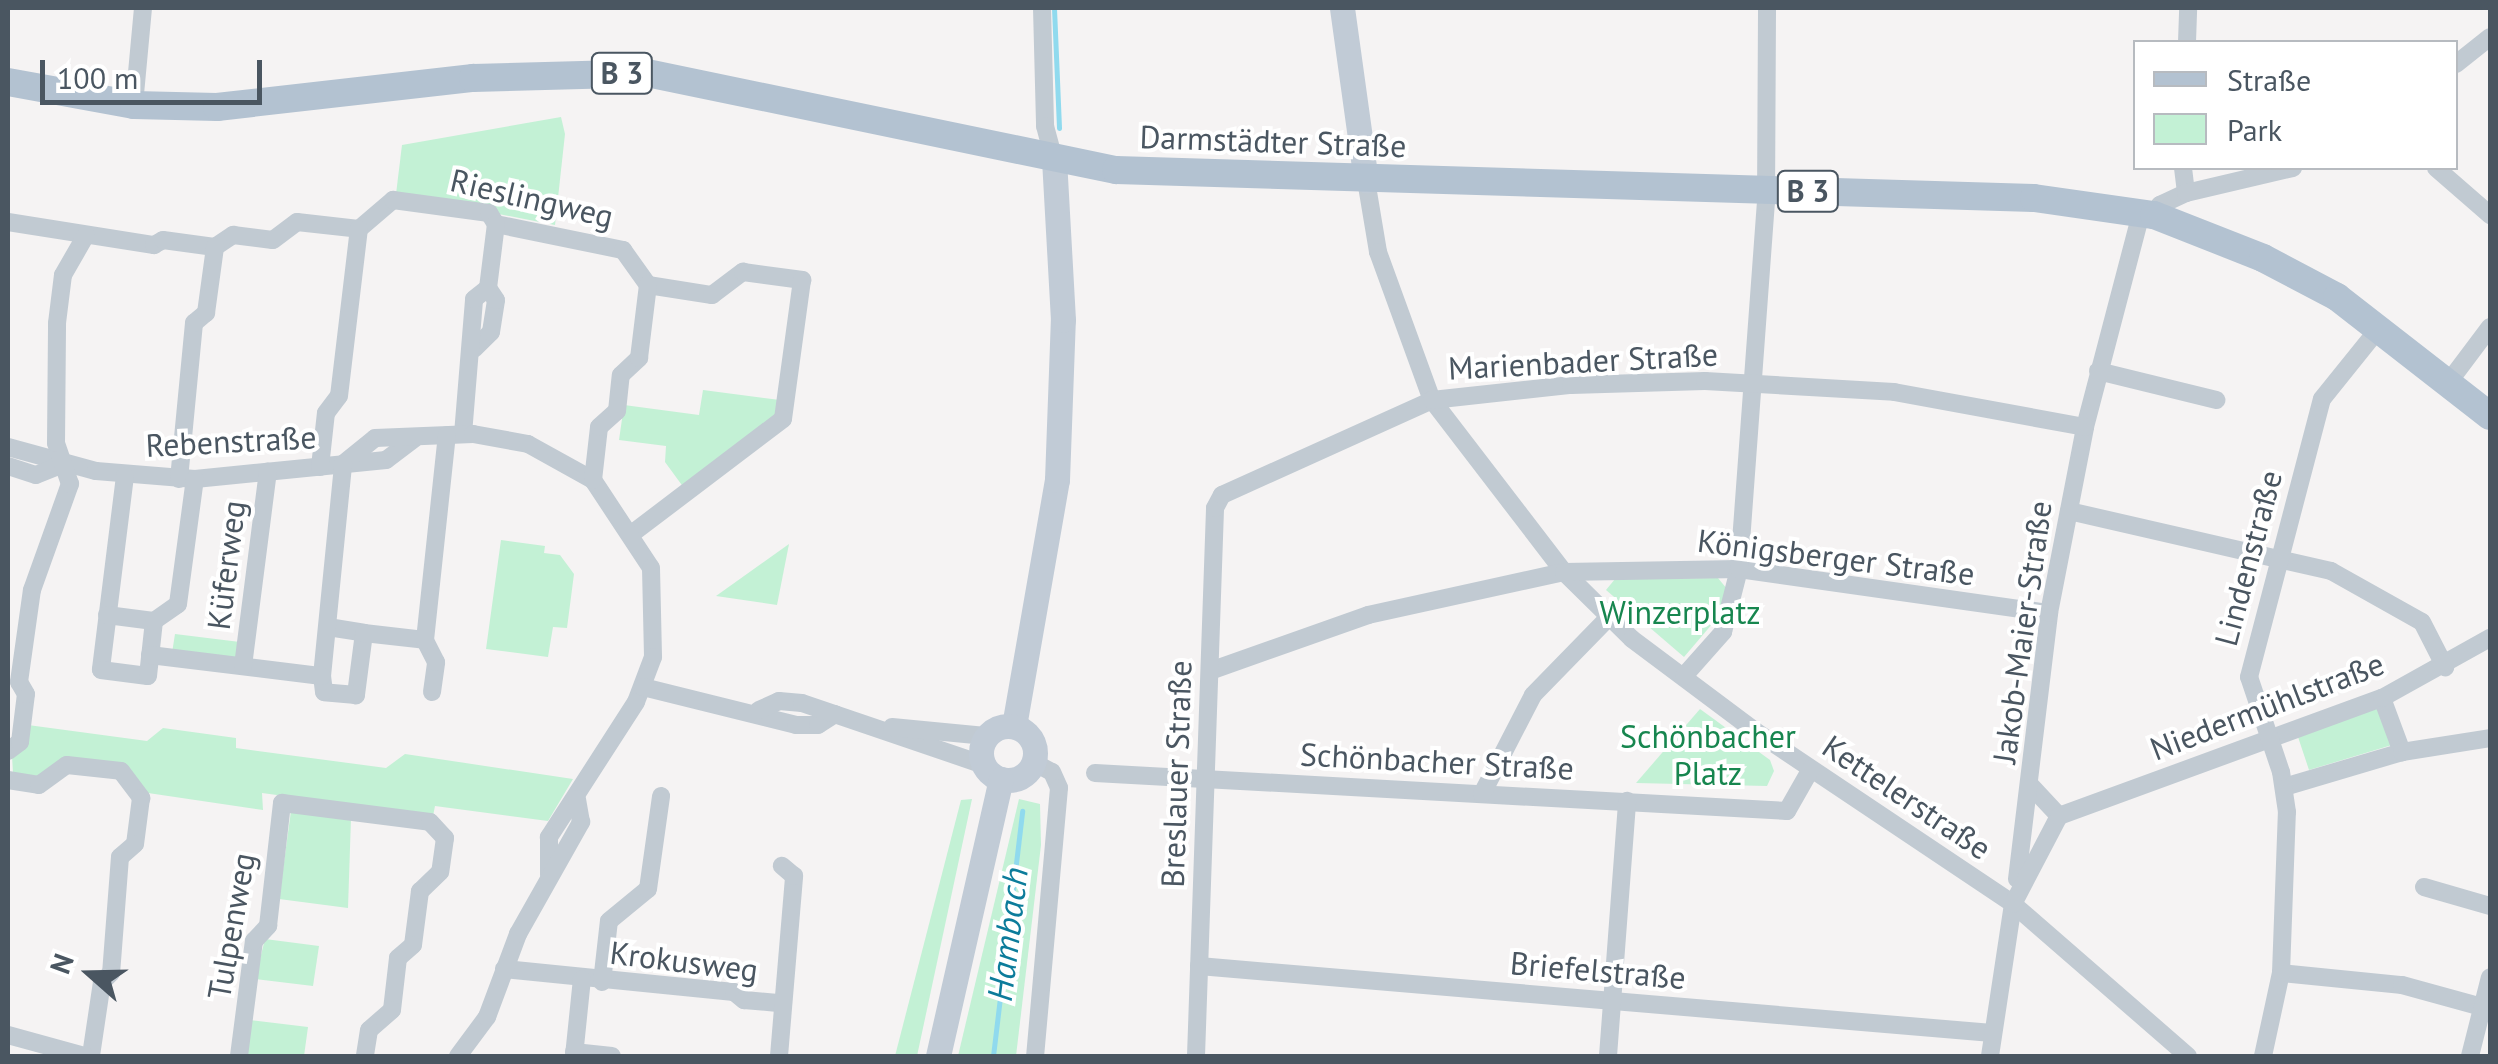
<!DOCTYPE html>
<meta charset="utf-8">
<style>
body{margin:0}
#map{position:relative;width:2498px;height:1064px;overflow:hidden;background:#f5f3f3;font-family:"PT Sans",sans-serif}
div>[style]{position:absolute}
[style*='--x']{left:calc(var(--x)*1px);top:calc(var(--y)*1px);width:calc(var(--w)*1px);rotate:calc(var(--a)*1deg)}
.green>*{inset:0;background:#c3f1d5}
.stream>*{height:5px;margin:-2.5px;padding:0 2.5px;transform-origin:2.5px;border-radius:2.5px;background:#90daee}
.street>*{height:18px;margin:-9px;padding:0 9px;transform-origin:9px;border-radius:9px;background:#c1cad2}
.secondary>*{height:25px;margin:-12.5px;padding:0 12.5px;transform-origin:12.5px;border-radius:12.5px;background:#c1cbd6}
.secondary>.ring{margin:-12.5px;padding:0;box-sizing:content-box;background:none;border:25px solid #c1cbd6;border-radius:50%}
.primary>*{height:28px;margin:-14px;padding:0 14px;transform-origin:14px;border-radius:14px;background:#b3c2d1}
span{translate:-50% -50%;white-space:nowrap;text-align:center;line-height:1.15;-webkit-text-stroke:8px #fff;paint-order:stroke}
.shield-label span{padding:2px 8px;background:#fff;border:2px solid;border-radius:8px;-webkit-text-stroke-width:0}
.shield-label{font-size:30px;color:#4a5661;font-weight:700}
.street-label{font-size:32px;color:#4a5661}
.park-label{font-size:32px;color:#17864f}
.water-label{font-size:35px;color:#0c7c9b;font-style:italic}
.frame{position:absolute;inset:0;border:10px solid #4a5661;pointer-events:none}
.legend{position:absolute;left:2133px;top:40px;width:325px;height:130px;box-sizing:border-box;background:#fff;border:2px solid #b7bbc0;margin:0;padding:12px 18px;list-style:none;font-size:30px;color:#4a5661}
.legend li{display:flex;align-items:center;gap:20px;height:50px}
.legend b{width:50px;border:2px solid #b7bbc0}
.north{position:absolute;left:40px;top:924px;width:100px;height:100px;-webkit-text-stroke:8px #fff;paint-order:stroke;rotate:290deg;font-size:28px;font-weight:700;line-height:40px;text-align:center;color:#4a5661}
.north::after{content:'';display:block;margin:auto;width:35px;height:45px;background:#4a5661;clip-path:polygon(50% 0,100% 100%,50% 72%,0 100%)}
.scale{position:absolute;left:40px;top:60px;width:222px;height:45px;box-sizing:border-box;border:5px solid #4a5661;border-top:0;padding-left:12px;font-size:30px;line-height:35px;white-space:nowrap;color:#4a5661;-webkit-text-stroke:8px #fff;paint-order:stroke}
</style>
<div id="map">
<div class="green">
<div style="clip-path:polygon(561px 117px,565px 134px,555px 225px,396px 194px,402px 145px)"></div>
<div style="clip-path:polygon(703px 390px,780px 400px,777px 417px,684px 488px,665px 462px,666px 446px,619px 440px,624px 405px,699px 415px)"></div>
<div style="clip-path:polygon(501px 540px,545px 546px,544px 553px,560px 555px,574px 574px,567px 628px,553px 627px,548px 657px,486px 649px)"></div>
<div style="clip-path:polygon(789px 544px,777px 605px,716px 596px)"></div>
<div style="clip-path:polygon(1718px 578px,1727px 589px,1719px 616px,1684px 657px,1606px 590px,1615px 579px)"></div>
<div style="clip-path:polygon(175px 634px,240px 642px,241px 653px,230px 661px,172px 653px)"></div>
<div style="clip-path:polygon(2379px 704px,2392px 745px,2309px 770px,2298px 737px)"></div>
<div style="clip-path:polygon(1700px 709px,1770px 760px,1774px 771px,1767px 786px,1636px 783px)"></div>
<div style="clip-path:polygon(28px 725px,147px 741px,163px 728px,236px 738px,236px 748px,386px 768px,405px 754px,573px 779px,548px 821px,435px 806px,433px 816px,262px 793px,263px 810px,148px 793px,127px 767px,65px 759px,39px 778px,13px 773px,12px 756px)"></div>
<div style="clip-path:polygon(972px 799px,917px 1056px,895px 1056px,961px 800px)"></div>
<div style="clip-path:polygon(1019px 799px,1040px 804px,1041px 845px,1016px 1056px,958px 1056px)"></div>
<div style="clip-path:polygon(291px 811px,351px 818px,348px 908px,279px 899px)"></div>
<div style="clip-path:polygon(265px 939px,319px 946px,313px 986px,255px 979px)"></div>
<div style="clip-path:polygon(249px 1020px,308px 1027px,304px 1056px,244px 1056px)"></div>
</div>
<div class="stream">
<div style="--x:1054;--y:8;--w:120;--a:87.6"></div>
<div style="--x:993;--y:1056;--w:247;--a:-83.2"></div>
</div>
<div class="street">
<div style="--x:1042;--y:8;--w:118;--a:88.5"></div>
<div style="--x:1045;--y:126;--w:34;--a:75"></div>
<div style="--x:2187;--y:42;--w:34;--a:-88"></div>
<div style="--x:2456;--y:64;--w:43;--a:-38.5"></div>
<div style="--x:134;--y:105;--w:97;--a:-84.7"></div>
<div style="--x:2183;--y:168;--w:25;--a:83"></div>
<div style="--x:2436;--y:168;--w:72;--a:41"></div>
<div style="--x:1366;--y:180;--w:73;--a:80.5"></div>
<div style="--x:1378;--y:252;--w:158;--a:70"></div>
<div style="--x:1432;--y:400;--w:217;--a:52.5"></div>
<div style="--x:1564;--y:572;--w:95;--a:44.6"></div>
<div style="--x:1632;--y:639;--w:154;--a:36.8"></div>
<div style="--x:1755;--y:731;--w:311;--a:33.8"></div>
<div style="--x:2013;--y:904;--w:232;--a:41"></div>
<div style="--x:2154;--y:215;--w:12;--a:-59"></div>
<div style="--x:2160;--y:205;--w:29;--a:-25"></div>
<div style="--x:2186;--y:193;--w:110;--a:-13.2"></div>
<div style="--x:8;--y:222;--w:148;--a:9"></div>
<div style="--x:154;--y:245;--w:10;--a:-29"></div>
<div style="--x:163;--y:240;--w:52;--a:7.7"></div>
<div style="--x:215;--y:247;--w:22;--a:-34"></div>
<div style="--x:233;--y:235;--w:40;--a:7.1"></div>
<div style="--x:273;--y:240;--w:30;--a:-37"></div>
<div style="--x:297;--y:222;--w:62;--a:6.4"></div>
<div style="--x:359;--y:229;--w:45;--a:-40.5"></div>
<div style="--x:393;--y:200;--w:97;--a:7.7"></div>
<div style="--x:489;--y:213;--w:13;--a:58"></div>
<div style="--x:496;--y:224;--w:130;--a:11.6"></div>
<div style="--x:623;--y:250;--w:43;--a:54.5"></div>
<div style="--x:648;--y:285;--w:65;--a:8.9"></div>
<div style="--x:712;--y:295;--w:39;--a:-37"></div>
<div style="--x:743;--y:272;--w:60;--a:7.7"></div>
<div style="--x:802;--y:280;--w:140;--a:97.8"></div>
<div style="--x:783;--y:419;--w:188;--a:142.8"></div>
<div style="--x:474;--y:349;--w:24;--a:-45"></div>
<div style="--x:491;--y:332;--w:32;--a:-81"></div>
<div style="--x:496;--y:300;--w:14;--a:-124"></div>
<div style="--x:2098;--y:371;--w:122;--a:13.8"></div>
<div style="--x:2448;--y:383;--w:70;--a:-53.1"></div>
<div style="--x:463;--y:434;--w:135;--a:-85.3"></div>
<div style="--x:474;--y:299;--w:18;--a:-38"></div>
<div style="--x:488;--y:288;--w:64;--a:-82.9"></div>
<div style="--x:8;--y:447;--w:91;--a:15.3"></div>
<div style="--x:96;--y:471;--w:99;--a:4.6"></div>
<div style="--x:195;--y:479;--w:192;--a:-5.7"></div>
<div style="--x:386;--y:460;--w:36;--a:-37"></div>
<div style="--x:343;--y:464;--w:41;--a:-39.1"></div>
<div style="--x:375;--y:438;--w:98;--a:-2.3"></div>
<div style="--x:473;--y:434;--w:56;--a:10.3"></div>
<div style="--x:528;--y:444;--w:74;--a:29"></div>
<div style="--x:593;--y:480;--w:105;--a:56.6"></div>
<div style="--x:651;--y:568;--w:89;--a:88.7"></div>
<div style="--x:653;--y:657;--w:48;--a:110.7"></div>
<div style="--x:636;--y:702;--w:161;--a:122.8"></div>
<div style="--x:549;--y:837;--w:38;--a:90"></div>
<div style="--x:8;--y:466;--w:29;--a:18"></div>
<div style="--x:36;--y:475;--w:29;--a:-22"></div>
<div style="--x:320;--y:467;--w:54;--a:-83.7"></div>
<div style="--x:326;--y:413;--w:21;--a:-53"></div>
<div style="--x:339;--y:396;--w:168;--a:-83.2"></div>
<div style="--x:125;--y:476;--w:195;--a:97.1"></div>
<div style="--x:101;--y:670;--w:47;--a:7.3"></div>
<div style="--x:148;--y:676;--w:55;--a:-83.8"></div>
<div style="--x:179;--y:479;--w:157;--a:-84.5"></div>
<div style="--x:194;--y:323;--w:16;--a:-40"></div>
<div style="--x:206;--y:313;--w:67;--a:-82.2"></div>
<div style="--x:593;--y:480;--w:53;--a:-83.5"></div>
<div style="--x:599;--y:427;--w:24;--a:-42"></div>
<div style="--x:617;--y:411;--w:36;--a:-84"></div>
<div style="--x:621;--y:375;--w:25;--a:-43"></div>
<div style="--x:639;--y:358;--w:74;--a:-83"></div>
<div style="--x:2069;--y:511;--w:269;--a:12.9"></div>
<div style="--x:2331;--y:571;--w:104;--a:29.3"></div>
<div style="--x:2422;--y:622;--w:51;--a:62.9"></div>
<div style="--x:107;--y:615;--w:47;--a:7.3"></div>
<div style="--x:154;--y:621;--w:29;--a:-35"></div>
<div style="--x:178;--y:604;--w:126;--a:-82.3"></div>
<div style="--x:328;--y:627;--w:36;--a:9"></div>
<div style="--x:364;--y:633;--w:63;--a:97.4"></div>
<div style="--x:356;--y:695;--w:32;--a:-175"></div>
<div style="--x:324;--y:692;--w:16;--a:-97"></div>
<div style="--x:322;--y:676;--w:213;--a:-84.3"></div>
<div style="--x:364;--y:633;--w:61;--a:6.5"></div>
<div style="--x:150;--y:655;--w:173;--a:7"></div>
<div style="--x:243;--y:666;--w:196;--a:-82.7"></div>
<div style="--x:1210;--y:671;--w:168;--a:-19.5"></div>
<div style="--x:1368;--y:615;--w:201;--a:-12.4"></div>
<div style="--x:1564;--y:572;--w:175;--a:-1"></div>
<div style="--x:1739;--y:569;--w:313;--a:8.1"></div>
<div style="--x:1684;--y:676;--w:59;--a:-48.4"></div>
<div style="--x:1723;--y:632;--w:65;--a:-75.7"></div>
<div style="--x:1739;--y:569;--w:368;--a:-85.8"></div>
<div style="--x:1766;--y:202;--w:194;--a:-89.7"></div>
<div style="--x:643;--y:687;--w:158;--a:13.9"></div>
<div style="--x:796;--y:725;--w:22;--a:0"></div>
<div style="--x:818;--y:725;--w:20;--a:-33"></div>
<div style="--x:432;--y:692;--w:30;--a:-82"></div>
<div style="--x:436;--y:662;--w:25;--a:-117"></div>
<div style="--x:425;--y:640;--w:206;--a:-83.9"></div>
<div style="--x:2382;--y:698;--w:58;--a:69.7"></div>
<div style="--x:759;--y:710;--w:22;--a:-24"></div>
<div style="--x:779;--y:701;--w:23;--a:5"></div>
<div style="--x:802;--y:703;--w:192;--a:18.8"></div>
<div style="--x:892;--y:727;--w:94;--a:5.5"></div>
<div style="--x:8;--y:751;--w:15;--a:-37"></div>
<div style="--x:20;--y:742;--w:48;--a:-82.9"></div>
<div style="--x:26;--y:694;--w:14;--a:-120"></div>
<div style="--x:19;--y:682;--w:93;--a:-82"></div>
<div style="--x:32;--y:590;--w:113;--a:-70.3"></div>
<div style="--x:70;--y:484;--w:43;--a:-108.9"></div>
<div style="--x:56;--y:443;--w:120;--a:-89.5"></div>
<div style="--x:57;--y:323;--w:48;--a:-82.9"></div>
<div style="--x:63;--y:275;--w:46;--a:-60.1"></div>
<div style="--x:1033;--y:762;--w:21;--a:28"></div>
<div style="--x:1052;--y:772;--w:17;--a:66"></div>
<div style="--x:1059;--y:788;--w:269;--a:95.1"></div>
<div style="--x:1095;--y:773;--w:693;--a:3.14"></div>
<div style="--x:1787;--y:811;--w:48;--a:-60.3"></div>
<div style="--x:8;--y:780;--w:31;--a:9"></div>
<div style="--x:39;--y:785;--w:34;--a:-36"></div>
<div style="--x:67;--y:765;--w:54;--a:6.3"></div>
<div style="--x:121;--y:771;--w:34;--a:53"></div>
<div style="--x:141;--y:798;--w:46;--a:97.4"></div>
<div style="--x:135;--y:844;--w:20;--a:139"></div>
<div style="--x:120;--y:857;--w:116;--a:94.4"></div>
<div style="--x:111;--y:973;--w:13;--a:135"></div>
<div style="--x:102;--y:982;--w:75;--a:98.5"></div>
<div style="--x:2031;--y:786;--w:41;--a:47"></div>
<div style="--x:2284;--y:787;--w:123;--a:-16.5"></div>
<div style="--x:2402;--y:752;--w:89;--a:-9"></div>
<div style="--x:1482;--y:794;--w:111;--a:-62.7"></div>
<div style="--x:1533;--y:695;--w:110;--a:-45.7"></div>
<div style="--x:2017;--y:879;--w:268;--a:-83.1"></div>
<div style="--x:2049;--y:613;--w:189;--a:-79"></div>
<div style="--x:2085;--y:427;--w:221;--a:-75.3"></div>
<div style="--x:2424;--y:887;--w:69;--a:16.1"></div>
<div style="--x:1199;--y:966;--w:796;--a:4.83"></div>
<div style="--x:504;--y:969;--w:231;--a:5.7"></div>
<div style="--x:734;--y:992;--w:13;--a:39"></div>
<div style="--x:744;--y:1000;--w:34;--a:5"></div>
<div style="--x:2281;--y:973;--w:122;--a:5.7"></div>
<div style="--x:2402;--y:985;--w:83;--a:15.4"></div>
<div style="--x:602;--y:982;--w:61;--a:-83.5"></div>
<div style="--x:609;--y:921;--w:50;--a:-39.4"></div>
<div style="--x:648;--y:889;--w:94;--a:-82"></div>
<div style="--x:8;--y:1035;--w:80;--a:15.3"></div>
<div style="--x:574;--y:1052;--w:38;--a:6"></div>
<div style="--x:239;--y:1056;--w:116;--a:-82.6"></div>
<div style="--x:254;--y:941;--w:21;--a:-47"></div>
<div style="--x:268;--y:926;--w:124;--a:-83.5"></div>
<div style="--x:282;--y:803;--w:149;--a:7.3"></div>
<div style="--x:430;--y:822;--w:22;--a:47"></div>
<div style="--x:445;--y:838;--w:34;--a:98"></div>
<div style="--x:440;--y:872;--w:28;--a:136"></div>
<div style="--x:420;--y:891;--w:54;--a:97.4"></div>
<div style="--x:413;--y:945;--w:20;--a:139"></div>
<div style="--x:398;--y:958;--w:52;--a:96.6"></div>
<div style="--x:392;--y:1010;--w:30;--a:139"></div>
<div style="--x:369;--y:1030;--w:26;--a:99"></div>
<div style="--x:458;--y:1056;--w:49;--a:-53.4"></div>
<div style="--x:487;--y:1017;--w:89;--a:-69.5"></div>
<div style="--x:518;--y:934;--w:129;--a:-60.6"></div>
<div style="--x:581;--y:822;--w:23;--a:-100"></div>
<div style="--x:574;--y:1056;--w:77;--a:-84.1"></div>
<div style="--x:779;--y:1056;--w:181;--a:-85.2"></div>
<div style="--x:794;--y:876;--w:16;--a:-140"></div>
<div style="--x:1196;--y:1056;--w:548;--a:-88.01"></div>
<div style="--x:1215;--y:508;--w:15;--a:-62"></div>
<div style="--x:1222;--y:495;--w:230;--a:-24.3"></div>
<div style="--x:1432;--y:400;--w:140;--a:-6.2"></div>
<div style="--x:1571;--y:385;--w:134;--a:-1.7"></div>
<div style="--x:1705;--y:381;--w:189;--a:3.3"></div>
<div style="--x:1894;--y:392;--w:194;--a:10.4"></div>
<div style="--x:1608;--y:1056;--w:256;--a:-85.7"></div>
<div style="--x:1990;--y:1056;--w:154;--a:-81.4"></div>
<div style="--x:2013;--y:904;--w:99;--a:-62.4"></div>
<div style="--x:2059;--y:816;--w:344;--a:-20.1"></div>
<div style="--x:2382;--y:698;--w:124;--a:-29.1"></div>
<div style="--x:2263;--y:1056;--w:85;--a:-77.8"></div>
<div style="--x:2281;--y:973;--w:161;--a:-87.9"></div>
<div style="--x:2287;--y:812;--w:40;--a:-98.5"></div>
<div style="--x:2281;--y:772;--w:100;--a:-108.6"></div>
<div style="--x:2249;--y:677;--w:287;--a:-75.3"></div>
<div style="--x:2322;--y:399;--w:91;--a:-51.2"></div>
<div style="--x:2470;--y:1056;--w:81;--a:-75.8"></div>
</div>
<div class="secondary">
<div style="--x:1342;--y:8;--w:174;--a:82.1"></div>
<div style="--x:1014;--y:726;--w:250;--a:-80.1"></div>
<div style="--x:1057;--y:480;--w:160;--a:-87.9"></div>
<div style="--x:1063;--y:320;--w:161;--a:-93.2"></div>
<div class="ring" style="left:981px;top:726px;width:29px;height:29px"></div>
<div style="--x:938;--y:1056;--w:284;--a:-77.2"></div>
</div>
<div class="primary">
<div style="--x:8;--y:82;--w:128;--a:10.3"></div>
<div style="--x:134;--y:105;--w:83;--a:1.4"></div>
<div style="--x:217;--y:107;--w:258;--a:-6.5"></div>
<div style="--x:473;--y:78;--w:174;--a:-1.6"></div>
<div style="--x:647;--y:73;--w:479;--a:11.7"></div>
<div style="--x:1116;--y:170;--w:918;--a:1.75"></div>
<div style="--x:2034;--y:198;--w:121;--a:8.1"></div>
<div style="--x:2154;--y:215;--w:117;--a:21.5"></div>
<div style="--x:2263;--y:258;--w:84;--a:27.8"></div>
<div style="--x:2337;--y:297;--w:194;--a:37.9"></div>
</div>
<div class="shield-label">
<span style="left:622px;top:73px">B 3</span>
<span style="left:1808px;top:191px">B 3</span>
</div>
<div class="street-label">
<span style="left:1273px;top:141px;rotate:2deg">Darmstädter Straße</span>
<span style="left:532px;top:198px;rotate:13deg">Rieslingweg</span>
<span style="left:1583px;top:361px;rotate:-3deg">Marienbader Straße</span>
<span style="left:231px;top:441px;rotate:-3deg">Rebenstraße</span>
<span style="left:1836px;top:557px;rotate:7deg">Königsberger Straße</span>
<span style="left:2248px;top:558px;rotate:-75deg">Lindenstraße</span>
<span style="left:226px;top:565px;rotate:-83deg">Küferweg</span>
<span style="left:2022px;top:632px;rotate:-82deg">Jakob-Maier-Straße</span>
<span style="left:2267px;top:706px;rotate:-21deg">Niedermühlstraße</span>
<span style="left:1437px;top:761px;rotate:3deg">Schönbacher Straße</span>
<span style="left:1176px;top:774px;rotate:-88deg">Breslauer Straße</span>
<span style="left:1907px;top:797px;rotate:34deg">Kettelerstraße</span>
<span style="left:231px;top:926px;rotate:-80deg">Tulpenweg</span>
<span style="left:684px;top:961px;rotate:7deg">Krokusweg</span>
<span style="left:1598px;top:970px;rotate:5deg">Briefelstraße</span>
</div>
<div class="park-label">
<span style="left:1680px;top:612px">Winzerplatz</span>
<span style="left:1708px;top:755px">Schönbacher<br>Platz</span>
</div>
<div class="water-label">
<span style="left:1007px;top:934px;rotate:-83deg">Hambach</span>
</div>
<div class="frame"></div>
<ul class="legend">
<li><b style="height:12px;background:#b3c2d1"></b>Straße</li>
<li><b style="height:28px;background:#c3f1d5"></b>Park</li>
</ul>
<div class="north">N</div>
<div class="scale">100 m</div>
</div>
